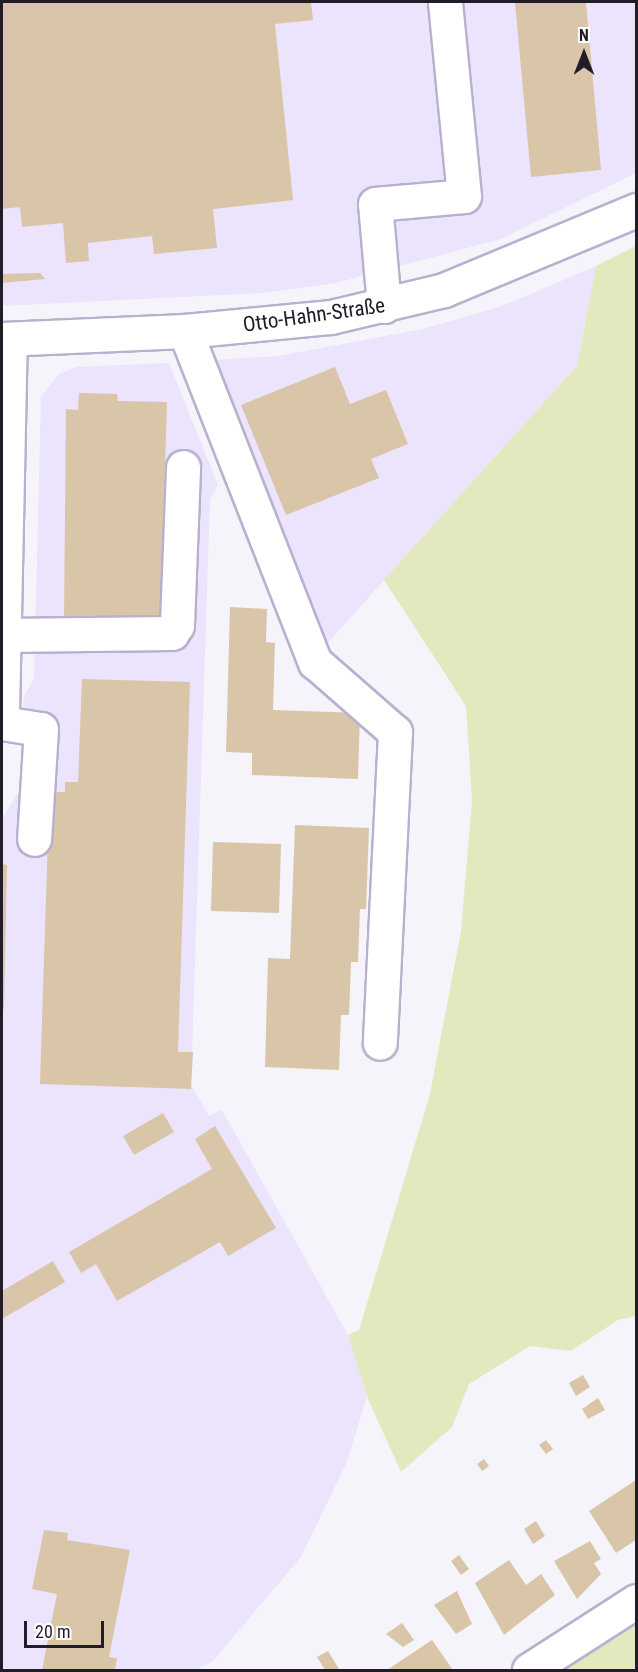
<!DOCTYPE html>
<meta charset="utf-8">
<style>
body{margin:0}
#map{position:relative;width:638px;height:1672px;overflow:hidden;background:#f6f4fb;font-family:"Roboto Condensed",sans-serif}
div>[style]{position:absolute}
[style*='--x']{left:calc(var(--x)*1px);top:calc(var(--y)*1px);width:calc(var(--w)*1px);rotate:calc(var(--a)*1deg)}
.built>*{inset:0;background:#ebe4fc}
.green>*{inset:0;background:#e3e9be}
.building>*{inset:0;background:#d9c5a8}
.roads{filter:drop-shadow(2px 0 #b8b0cf) drop-shadow(-2px 0 #b8b0cf) drop-shadow(0 2px #b8b0cf) drop-shadow(0 -2px #b8b0cf)}
.minor>*{height:33px;margin:-16.5px;padding:0 16.5px;transform-origin:16.5px;border-radius:16.5px;background:#fff}
span{translate:-50% -50%;white-space:nowrap;text-align:center;line-height:1.15;-webkit-text-stroke:4.5px #fff;paint-order:stroke}
.street-label{font-size:21px;color:#201d28}
.frame{position:absolute;inset:0;border:3px solid #201d28;pointer-events:none}
.north{position:absolute;left:554px;top:24px;width:60px;height:60px;-webkit-text-stroke:4px #fff;paint-order:stroke;rotate:0deg;font-size:16px;font-weight:700;line-height:24px;text-align:center;color:#201d28}
.north::after{content:'';display:block;margin:auto;width:21px;height:27px;background:#201d28;clip-path:polygon(50% 0,100% 100%,50% 72%,0 100%)}
.scale{position:absolute;left:24px;top:1621px;width:80px;height:27px;box-sizing:border-box;border:3px solid #201d28;border-top:0;padding-left:8px;font-size:18px;line-height:21px;white-space:nowrap;color:#201d28;-webkit-text-stroke:4px #fff;paint-order:stroke}
</style>
<div id="map">
<div class="built">
<div style="clip-path:polygon(2px 2px,636px 2px,636px 173px,501px 239px,336px 283px,263px 293px,2px 306px)"></div>
<div style="clip-path:polygon(596px 266px,577px 366px,326px 645px,211px 360px,278px 356px,423px 329px,505px 305px)"></div>
<div style="clip-path:polygon(169px 363px,218px 485px,210px 500px,191px 1085px,209px 1116px,222px 1110px,348px 1335px,367px 1397px,346px 1464px,301px 1557px,213px 1661px,196px 1670px,2px 1670px,2px 818px,19px 792px,24px 696px,34px 679px,41px 396px,60px 373px,77px 367px)"></div>
</div>
<div class="green">
<div style="clip-path:polygon(636px 246px,636px 1316px,618px 1320px,571px 1351px,530px 1346px,469px 1384px,452px 1427px,401px 1472px,367px 1397px,348px 1335px,359px 1330px,430px 1094px,461px 931px,472px 801px,466px 706px,384px 580px,577px 366px,596px 266px)"></div>
<div style="clip-path:polygon(636px 1615px,636px 1670px,551px 1670px)"></div>
</div>
<div class="building">
<div style="clip-path:polygon(2px 2px,311px 2px,313px 20px,275px 24px,293px 200px,213px 209px,217px 248px,154px 254px,152px 236px,88px 243px,89px 261px,66px 263px,63px 223px,22px 227px,20px 207px,2px 209px)"></div>
<div style="clip-path:polygon(515px 2px,586px 2px,601px 170px,531px 177px)"></div>
<div style="clip-path:polygon(2px 274px,40px 273px,45px 279px,2px 283px)"></div>
<div style="clip-path:polygon(335px 367px,350px 404px,386px 390px,408px 444px,371px 459px,379px 478px,286px 515px,241px 405px)"></div>
<div style="clip-path:polygon(79px 393px,117px 394px,118px 401px,167px 402px,160px 624px,64px 619px,66px 409px,78px 410px)"></div>
<div style="clip-path:polygon(230px 607px,267px 609px,266px 642px,275px 643px,273px 710px,360px 713px,358px 779px,252px 775px,252px 753px,226px 752px)"></div>
<div style="clip-path:polygon(82px 679px,190px 682px,178px 1052px,193px 1052px,191px 1089px,40px 1084px,49px 803px,54px 792px,65px 792px,65px 782px,78px 782px)"></div>
<div style="clip-path:polygon(295px 825px,369px 828px,366px 909px,360px 909px,358px 962px,351px 962px,349px 1015px,341px 1015px,339px 1070px,265px 1067px,268px 958px,290px 959px)"></div>
<div style="clip-path:polygon(213px 842px,281px 844px,279px 913px,211px 911px)"></div>
<div style="clip-path:polygon(2px 864px,7px 865px,4px 1009px,2px 1009px)"></div>
<div style="clip-path:polygon(163px 1113px,174px 1132px,134px 1155px,123px 1136px)"></div>
<div style="clip-path:polygon(215px 1126px,276px 1228px,228px 1256px,220px 1242px,117px 1301px,96px 1264px,81px 1273px,69px 1252px,212px 1169px,195px 1139px)"></div>
<div style="clip-path:polygon(53px 1261px,65px 1282px,2px 1319px,2px 1291px)"></div>
<div style="clip-path:polygon(583px 1375px,590px 1387px,576px 1396px,569px 1383px)"></div>
<div style="clip-path:polygon(598px 1398px,605px 1410px,588px 1419px,582px 1409px)"></div>
<div style="clip-path:polygon(546px 1440px,553px 1449px,546px 1454px,539px 1445px)"></div>
<div style="clip-path:polygon(484px 1459px,489px 1466px,482px 1471px,477px 1464px)"></div>
<div style="clip-path:polygon(636px 1480px,636px 1540px,616px 1553px,589px 1511px)"></div>
<div style="clip-path:polygon(536px 1521px,545px 1536px,533px 1544px,524px 1529px)"></div>
<div style="clip-path:polygon(44px 1530px,68px 1533px,67px 1540px,130px 1550px,109px 1657px,117px 1658px,115px 1670px,42px 1670px,57px 1594px,32px 1589px)"></div>
<div style="clip-path:polygon(590px 1541px,601px 1559px,594px 1563px,601px 1574px,577px 1599px,554px 1561px)"></div>
<div style="clip-path:polygon(459px 1555px,469px 1569px,461px 1575px,451px 1561px)"></div>
<div style="clip-path:polygon(509px 1560px,526px 1585px,541px 1574px,555px 1595px,504px 1635px,475px 1583px)"></div>
<div style="clip-path:polygon(457px 1591px,472px 1624px,456px 1634px,434px 1605px)"></div>
<div style="clip-path:polygon(402px 1623px,414px 1640px,403px 1647px,386px 1634px)"></div>
<div style="clip-path:polygon(432px 1640px,453px 1670px,387px 1670px)"></div>
<div style="clip-path:polygon(328px 1651px,339px 1669px,337px 1670px,325px 1670px,317px 1657px)"></div>
</div>
<div class="roads">
<div class="minor">
<div style="--x:384;--y:306;--w:102;--a:-95"></div>
<div style="--x:375;--y:204;--w:89;--a:-5.1"></div>
<div style="--x:464;--y:196;--w:195;--a:-95.6"></div>
<div style="--x:185;--y:331;--w:356;--a:68.6"></div>
<div style="--x:315;--y:662;--w:106;--a:41.2"></div>
<div style="--x:395;--y:732;--w:311;--a:92.8"></div>
<div style="--x:2;--y:339;--w:183;--a:-2.5"></div>
<div style="--x:185;--y:331;--w:147;--a:-5.5"></div>
<div style="--x:331;--y:317;--w:116;--a:-13.4"></div>
<div style="--x:444;--y:290;--w:208;--a:-22.6"></div>
<div style="--x:4;--y:635;--w:168;--a:-0.7"></div>
<div style="--x:172;--y:633;--w:9;--a:-58"></div>
<div style="--x:177;--y:625;--w:158;--a:-87.8"></div>
<div style="--x:2;--y:713;--w:374;--a:-88.8"></div>
<div style="--x:2;--y:723;--w:39;--a:9"></div>
<div style="--x:41;--y:729;--w:110;--a:93.6"></div>
<div style="--x:529;--y:1670;--w:127;--a:-32.8"></div>
</div>
</div>
<div class="street-label">
<span style="left:314px;top:315px;rotate:-8deg">Otto-Hahn-Straße</span>
</div>
<div class="frame"></div>
<div class="north">N</div>
<div class="scale">20 m</div>
</div>
